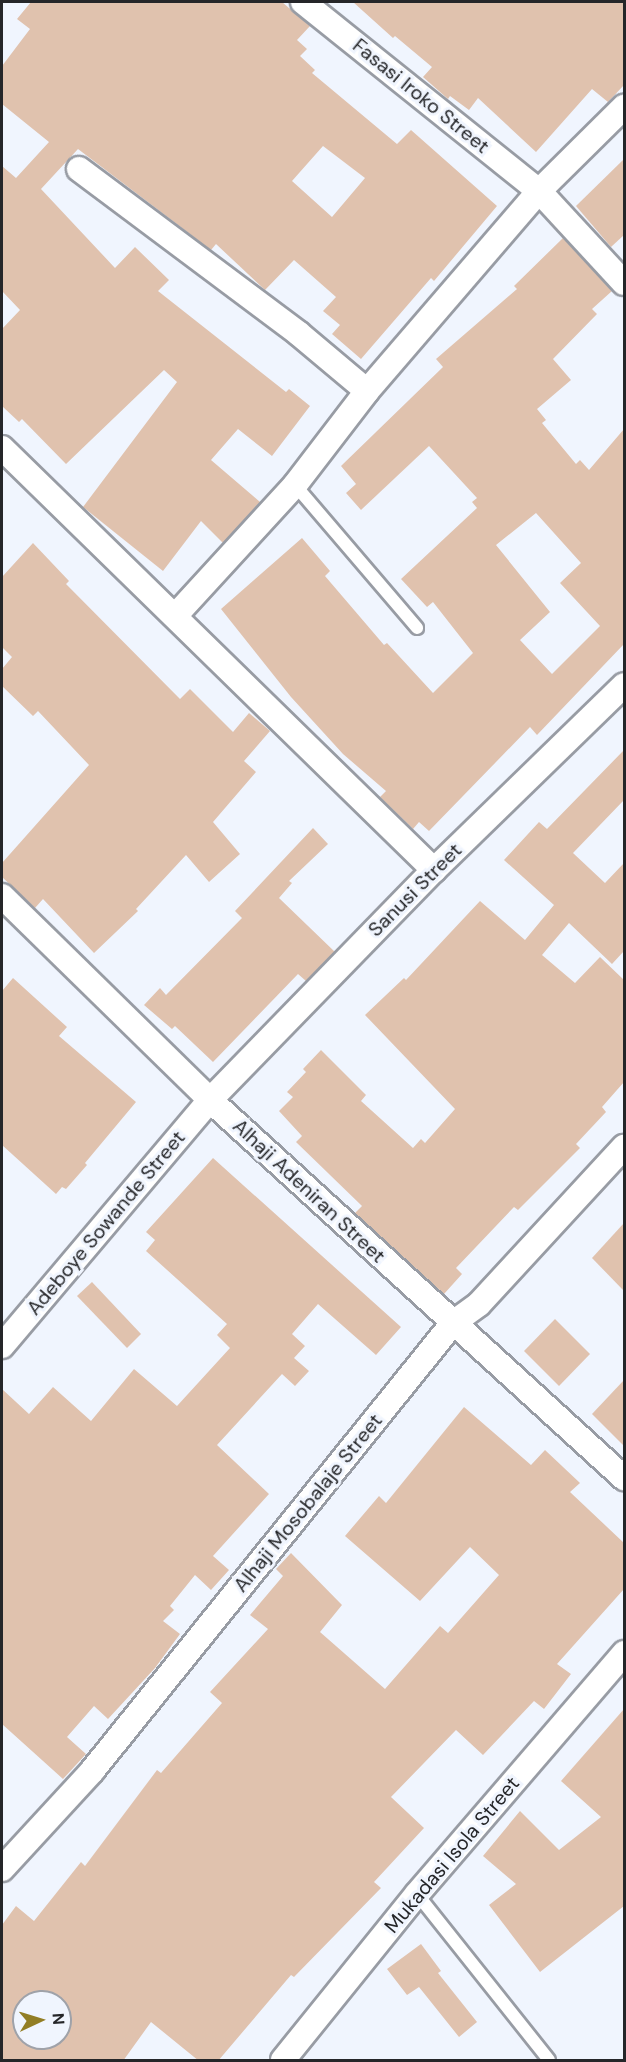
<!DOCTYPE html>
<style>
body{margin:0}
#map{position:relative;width:626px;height:2062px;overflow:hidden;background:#f0f5fe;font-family:"DM Sans",sans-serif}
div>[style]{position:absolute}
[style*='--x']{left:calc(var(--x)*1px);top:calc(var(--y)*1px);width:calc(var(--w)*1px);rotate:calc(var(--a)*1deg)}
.building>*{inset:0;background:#e0c2ae}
.roads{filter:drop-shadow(2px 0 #989ca4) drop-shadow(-2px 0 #989ca4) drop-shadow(0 2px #989ca4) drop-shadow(0 -2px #989ca4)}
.lane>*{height:12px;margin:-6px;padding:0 6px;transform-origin:6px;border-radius:6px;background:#fff}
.street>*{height:24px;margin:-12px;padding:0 12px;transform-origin:12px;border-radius:12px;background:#fff}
span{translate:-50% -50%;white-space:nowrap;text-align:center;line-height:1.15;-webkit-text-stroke:6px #f0f5fe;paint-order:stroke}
.street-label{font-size:20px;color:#252629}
.frame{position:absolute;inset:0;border:3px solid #252629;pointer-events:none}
.north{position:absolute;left:12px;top:1990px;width:60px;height:60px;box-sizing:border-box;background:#f0f5fe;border:2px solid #9fa2a9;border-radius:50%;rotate:86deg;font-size:16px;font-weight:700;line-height:24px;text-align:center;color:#252629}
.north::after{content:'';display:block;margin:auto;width:21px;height:27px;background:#927e25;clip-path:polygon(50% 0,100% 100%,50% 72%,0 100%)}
</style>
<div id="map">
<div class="building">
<div style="clip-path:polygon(evenodd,31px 2px,282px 2px,310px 26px,297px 40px,307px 49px,300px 56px,315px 70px,312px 73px,397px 144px,411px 130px,497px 206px,434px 281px,431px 278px,361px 359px,332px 334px,340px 325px,323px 311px,336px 297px,294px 260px,265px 290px,216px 244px,211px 250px,78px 149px,41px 189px,115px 268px,135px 247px,169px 280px,158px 291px,286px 392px,289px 389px,310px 406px,272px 456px,238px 429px,211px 460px,260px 502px,223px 543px,201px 521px,163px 571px,83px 507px,177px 382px,164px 370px,66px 464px,22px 419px,19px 422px,2px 406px,2px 329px,20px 310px,2px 291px,2px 166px,16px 178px,49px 142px,2px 104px,2px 66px,30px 29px,17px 19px,31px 2px,323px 146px,365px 178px,332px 217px,292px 181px,323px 146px)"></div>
<div style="clip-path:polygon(353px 2px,624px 2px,624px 85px,608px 102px,592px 89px,536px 152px,478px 98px,469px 110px,450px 96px,448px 99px,423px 77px,432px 67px,395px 36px,393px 38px)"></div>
<div style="clip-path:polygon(624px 159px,624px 235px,611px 247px,576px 206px)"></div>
<div style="clip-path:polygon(evenodd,563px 238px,612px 291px,592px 309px,597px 314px,553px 359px,571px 380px,537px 409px,546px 420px,542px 423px,576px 464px,580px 460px,589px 470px,624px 429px,624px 644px,537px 735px,530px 727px,429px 831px,419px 822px,413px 829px,380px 797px,386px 791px,343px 754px,291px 697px,221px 609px,302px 538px,330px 571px,325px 576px,384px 645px,387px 643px,433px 693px,473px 653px,433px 602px,427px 607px,401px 579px,477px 508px,472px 502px,477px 498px,429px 446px,361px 510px,346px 493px,356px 484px,341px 466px,443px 367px,436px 359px,517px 289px,514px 286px,563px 238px,536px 513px,581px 563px,560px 583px,600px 626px,552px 674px,520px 640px,550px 612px,496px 545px,536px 513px)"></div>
<div style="clip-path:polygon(33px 543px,69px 581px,66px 584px,180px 699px,190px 689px,233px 732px,249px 713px,270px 731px,244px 761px,256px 772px,213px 822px,240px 854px,209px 882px,186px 855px,136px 909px,138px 911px,94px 953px,43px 899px,35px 908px,2px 877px,2px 863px,89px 765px,38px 711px,33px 716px,2px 686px,2px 669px,12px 657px,2px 647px,2px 577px)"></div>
<div style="clip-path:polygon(624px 750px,624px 800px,573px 853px,605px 883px,624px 863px,624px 951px,612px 964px,569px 923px,542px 955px,575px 983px,600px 957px,624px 980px,624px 1082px,602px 1107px,606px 1112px,576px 1144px,580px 1148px,518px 1210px,514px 1207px,456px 1268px,462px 1274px,444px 1294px,355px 1213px,362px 1206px,296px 1142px,302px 1136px,279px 1111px,293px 1097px,287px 1092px,306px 1072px,303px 1069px,321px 1050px,366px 1095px,361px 1101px,413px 1148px,421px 1139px,425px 1143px,455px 1109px,365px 1015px,404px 978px,406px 980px,480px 901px,525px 940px,554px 905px,504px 860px,539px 822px,547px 829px)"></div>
<div style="clip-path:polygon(313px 828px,328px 844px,289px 881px,292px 883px,279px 898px,335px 952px,306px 981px,298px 974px,213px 1062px,175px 1026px,172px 1029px,144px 1005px,160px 988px,166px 995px,242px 918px,235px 911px)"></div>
<div style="clip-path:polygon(13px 978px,67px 1027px,59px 1036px,136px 1102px,85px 1163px,87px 1165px,66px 1189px,62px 1187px,56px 1194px,2px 1145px,2px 991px)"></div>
<div style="clip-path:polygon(213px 1158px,401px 1327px,376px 1355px,318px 1304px,292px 1334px,305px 1346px,294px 1358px,309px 1371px,295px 1386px,282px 1374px,217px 1445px,269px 1494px,213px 1556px,229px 1570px,211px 1590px,195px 1575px,170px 1606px,174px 1610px,163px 1621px,180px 1634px,155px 1668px,108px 1719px,94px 1706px,67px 1737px,86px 1754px,63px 1779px,2px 1724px,2px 1389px,29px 1414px,53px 1387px,91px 1421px,134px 1369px,177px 1406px,230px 1348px,217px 1335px,227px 1324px,146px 1251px,155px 1240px,146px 1232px)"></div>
<div style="clip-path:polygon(624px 1223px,624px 1291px,592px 1258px)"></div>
<div style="clip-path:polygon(92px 1282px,141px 1334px,127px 1348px,77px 1296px)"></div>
<div style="clip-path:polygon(555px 1319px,590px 1354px,559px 1386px,524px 1351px)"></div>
<div style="clip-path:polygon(624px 1380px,624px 1446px,592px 1414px)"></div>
<div style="clip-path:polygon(evenodd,464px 1407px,531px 1465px,545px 1450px,580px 1483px,570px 1492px,624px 1543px,624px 1589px,557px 1664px,571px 1674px,544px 1709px,534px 1701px,483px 1755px,456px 1730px,391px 1797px,424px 1828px,374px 1882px,381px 1888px,294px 1977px,291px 1975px,218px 2061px,199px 2061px,151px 2022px,123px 2061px,2px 2061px,2px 1925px,16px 1906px,34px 1921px,81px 1862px,85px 1866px,157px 1770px,161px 1773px,222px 1703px,210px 1692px,268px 1629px,250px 1615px,283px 1576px,276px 1569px,291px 1553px,342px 1605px,320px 1632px,385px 1689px,440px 1626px,448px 1633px,499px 1575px,470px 1547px,420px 1601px,345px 1536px,379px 1496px,386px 1503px,464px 1407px,24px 2002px,60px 2002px,60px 2038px,24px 2038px,24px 2002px)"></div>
<div style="clip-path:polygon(624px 1709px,624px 1906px,540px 1972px,489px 1905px,516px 1884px,483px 1856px,520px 1811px,559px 1850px,601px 1817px,561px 1781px)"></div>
<div style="clip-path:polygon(421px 1944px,441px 1971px,438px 1973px,477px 2022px,459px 2037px,419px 1987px,407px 1995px,387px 1969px)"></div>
</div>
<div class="roads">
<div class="lane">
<div style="--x:295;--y:485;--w:188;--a:49.5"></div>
<div style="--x:417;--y:1894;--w:212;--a:51.5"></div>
</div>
<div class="street">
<div style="--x:303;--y:2;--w:302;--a:38.7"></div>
<div style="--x:539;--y:191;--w:125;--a:47.3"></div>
<div style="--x:79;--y:169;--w:274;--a:36.8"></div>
<div style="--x:298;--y:333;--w:90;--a:40"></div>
<div style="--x:2;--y:448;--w:604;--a:44.33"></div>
<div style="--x:175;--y:616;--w:178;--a:-47.5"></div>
<div style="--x:295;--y:485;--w:118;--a:-52.5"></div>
<div style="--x:367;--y:391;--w:264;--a:-49.3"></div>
<div style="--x:539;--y:191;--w:120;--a:-44.7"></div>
<div style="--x:2;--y:896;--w:291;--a:44.4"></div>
<div style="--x:210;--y:1100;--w:561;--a:42.4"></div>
<div style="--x:2;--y:1346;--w:322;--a:-49.8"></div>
<div style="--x:210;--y:1100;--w:321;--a:-45.8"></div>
<div style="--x:434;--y:870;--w:265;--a:-44.2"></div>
<div style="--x:2;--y:1869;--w:133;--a:-47.4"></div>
<div style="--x:92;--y:1771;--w:575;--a:-51.14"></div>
<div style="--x:453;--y:1323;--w:32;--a:-36"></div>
<div style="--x:479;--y:1304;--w:214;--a:-47.3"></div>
<div style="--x:283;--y:2060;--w:213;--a:-51.1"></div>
<div style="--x:417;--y:1894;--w:318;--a:-49.3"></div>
</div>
</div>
<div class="street-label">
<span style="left:421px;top:96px;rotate:39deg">Fasasi Iroko Street</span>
<span style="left:415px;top:890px;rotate:-45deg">Sanusi Street</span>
<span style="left:309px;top:1191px;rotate:43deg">Alhaji Adeniran Street</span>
<span style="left:106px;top:1223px;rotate:-50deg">Adeboye Sowande Street</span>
<span style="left:308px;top:1503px;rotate:-51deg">Alhaji Mosobalaje Street</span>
<span style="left:452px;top:1855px;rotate:-50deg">Mukadasi Isola Street</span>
</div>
<div class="frame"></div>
<div class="north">N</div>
</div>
